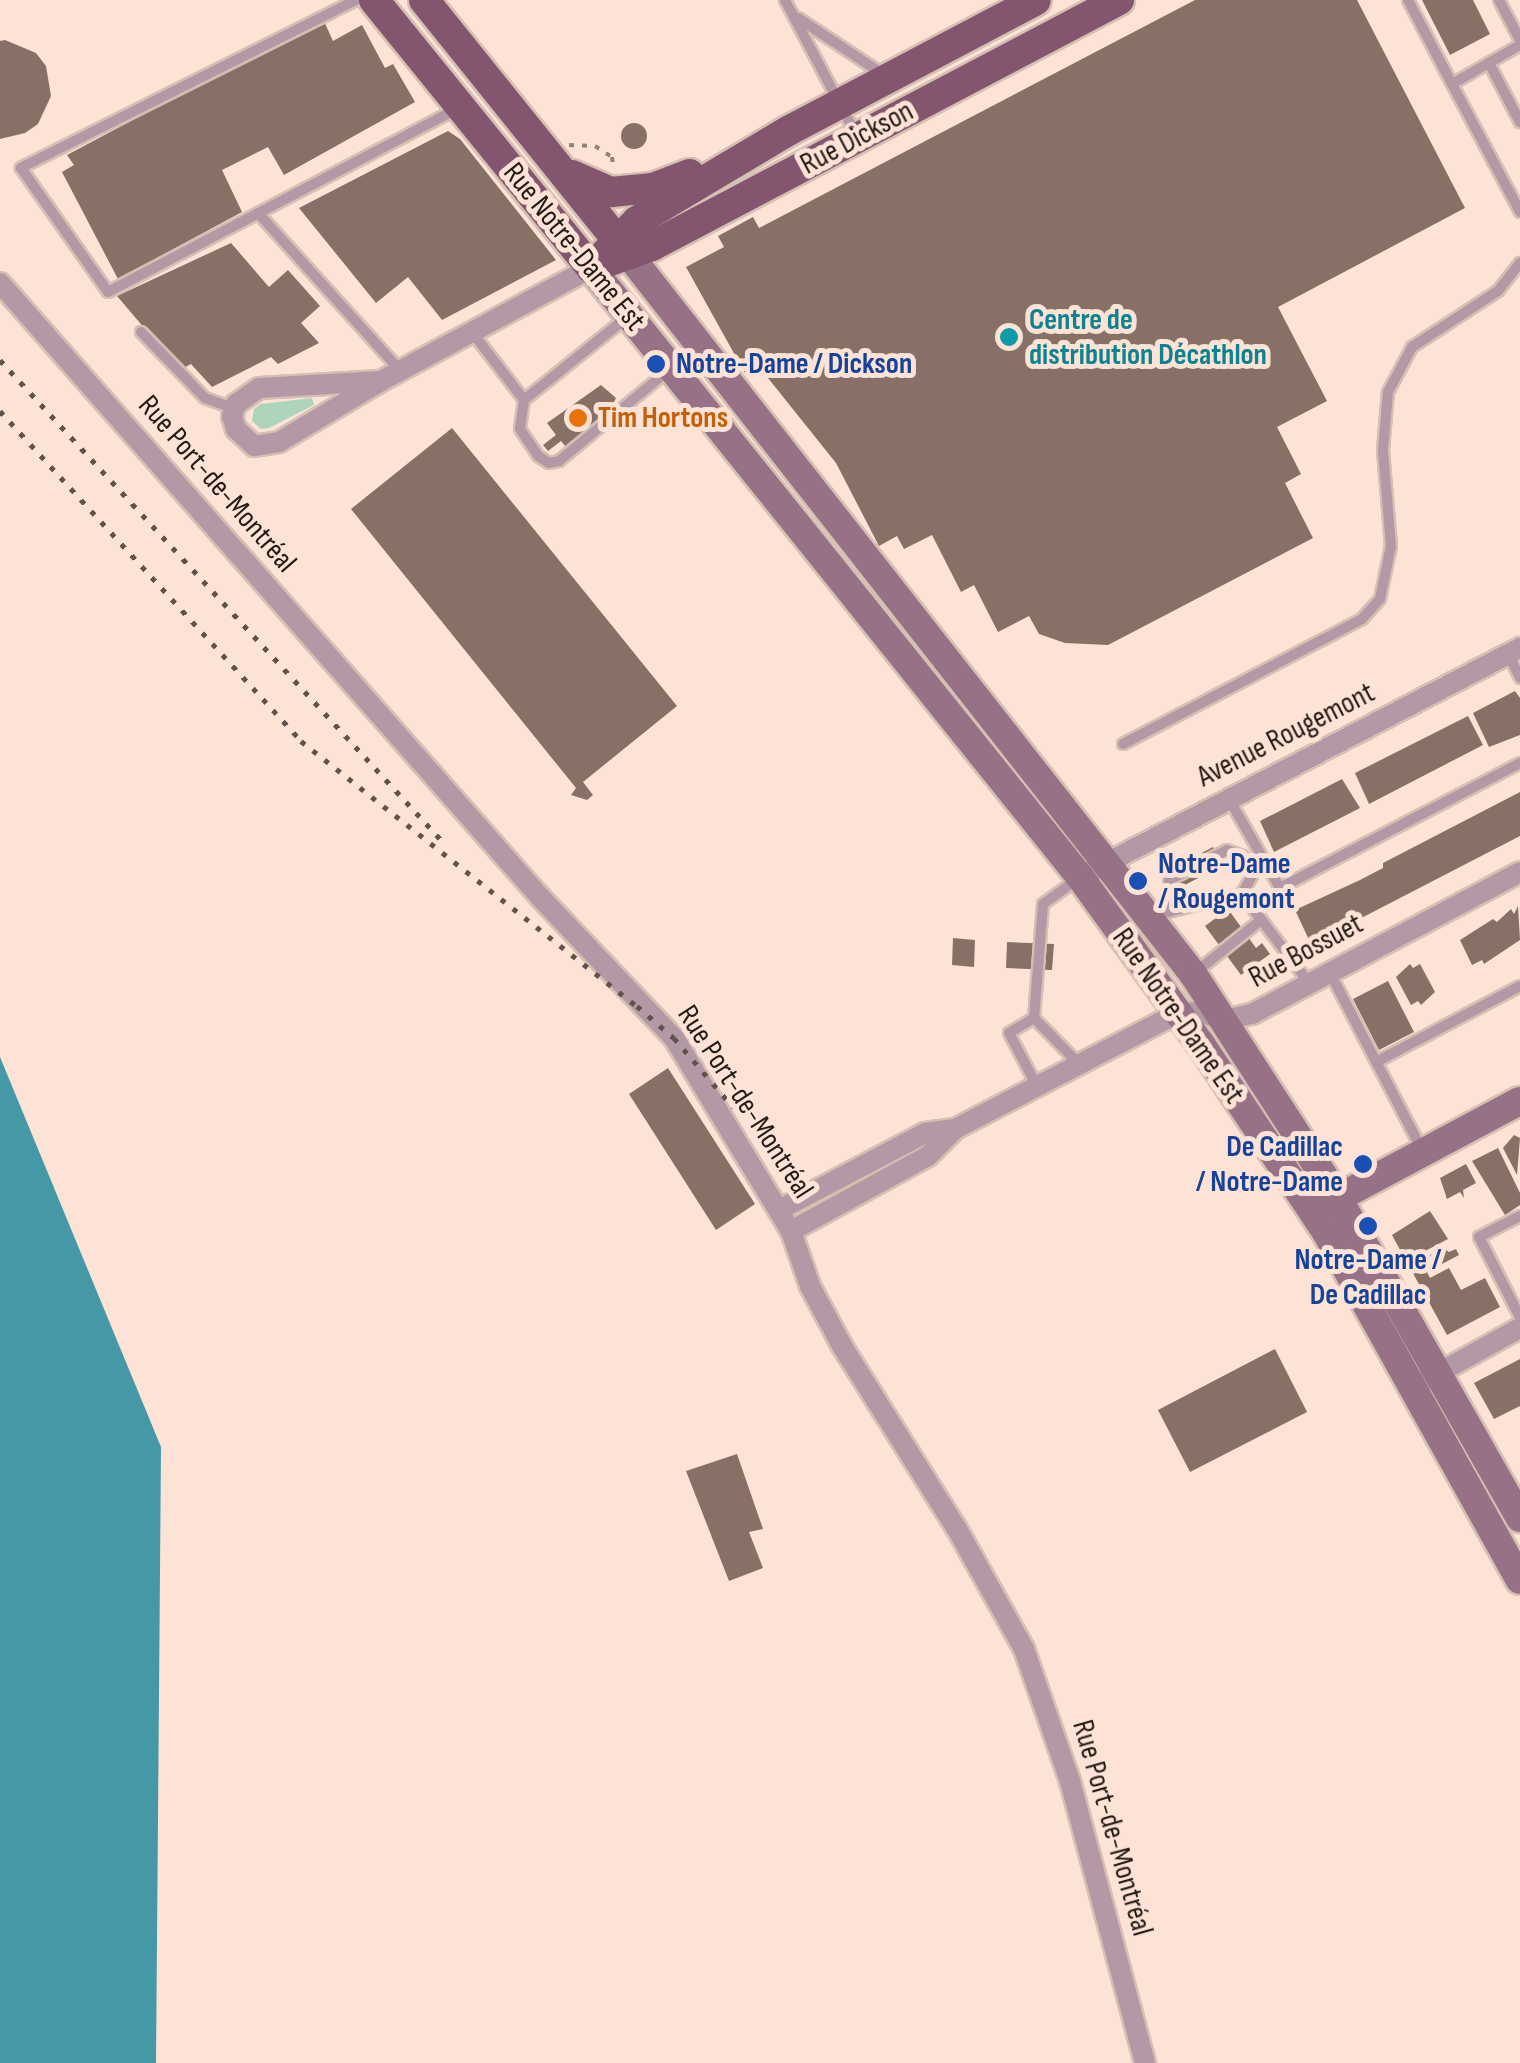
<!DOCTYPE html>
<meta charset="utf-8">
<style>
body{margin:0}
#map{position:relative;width:1520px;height:2063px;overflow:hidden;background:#fde3d6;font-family:"Sofia Sans Condensed",sans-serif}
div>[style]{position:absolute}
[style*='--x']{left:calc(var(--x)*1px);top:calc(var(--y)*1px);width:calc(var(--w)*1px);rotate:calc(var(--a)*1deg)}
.green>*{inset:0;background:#aed5bb}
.water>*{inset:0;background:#4598a5}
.building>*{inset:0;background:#877065}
.round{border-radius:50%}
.path>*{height:4px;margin-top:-2px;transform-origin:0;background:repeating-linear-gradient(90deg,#95837a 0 5px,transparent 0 13px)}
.roads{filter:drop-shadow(2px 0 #d6bfb3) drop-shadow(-2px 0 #d6bfb3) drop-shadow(0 2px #d6bfb3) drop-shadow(0 -2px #d6bfb3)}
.lane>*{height:10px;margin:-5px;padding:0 5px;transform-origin:5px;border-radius:5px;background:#b398a6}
.street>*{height:20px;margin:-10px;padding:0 10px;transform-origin:10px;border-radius:10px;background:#b398a6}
.secondary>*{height:28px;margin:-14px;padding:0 14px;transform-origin:14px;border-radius:14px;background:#977185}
.primary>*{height:30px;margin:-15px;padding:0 15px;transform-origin:15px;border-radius:15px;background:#83556e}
.rail>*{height:5px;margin-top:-2.5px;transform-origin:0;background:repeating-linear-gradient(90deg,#61534c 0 5px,transparent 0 15px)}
.dots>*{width:28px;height:28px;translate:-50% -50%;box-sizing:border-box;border:5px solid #fde3d6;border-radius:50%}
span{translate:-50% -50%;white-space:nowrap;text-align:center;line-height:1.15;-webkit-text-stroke:10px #fde3d6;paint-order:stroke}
.street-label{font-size:30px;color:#241b16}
.culture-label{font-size:30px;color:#0d838f;font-weight:700}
.left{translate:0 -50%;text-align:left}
.transit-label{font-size:30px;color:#164399;font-weight:700}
.right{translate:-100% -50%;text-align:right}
.food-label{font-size:30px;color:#c56008;font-weight:700}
</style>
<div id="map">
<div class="green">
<div style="clip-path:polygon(312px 398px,314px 405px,269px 428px,261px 429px,252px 421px,254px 409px,261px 404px)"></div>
</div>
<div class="water">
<div style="clip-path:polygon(0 1057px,161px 1447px,156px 2063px,0 2063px)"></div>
</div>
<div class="building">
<div style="clip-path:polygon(1195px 0,1357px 0,1465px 208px,1278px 307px,1327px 401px,1277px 427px,1301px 474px,1285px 483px,1313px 538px,1108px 645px,1065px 643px,1039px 634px,1029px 616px,998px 632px,974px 585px,961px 592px,932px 535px,904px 549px,897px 536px,879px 546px,836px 463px,760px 368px,746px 375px,686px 267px,724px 247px,718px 236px,753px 217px,759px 228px)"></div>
<div style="clip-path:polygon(1422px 0,1473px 0,1490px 34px,1450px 55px)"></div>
<div style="clip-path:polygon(323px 19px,333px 41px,362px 25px,385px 68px,393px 64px,415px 102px,284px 175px,268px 147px,222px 170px,242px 212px,118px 279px,62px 172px,74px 165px,67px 155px)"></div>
<div style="clip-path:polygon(5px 40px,36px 53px,46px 66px,51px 96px,38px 124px,25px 133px,0 139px,0 41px)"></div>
<div class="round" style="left:621px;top:123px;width:26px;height:26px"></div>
<div style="clip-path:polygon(448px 131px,460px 139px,556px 260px,442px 320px,408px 277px,376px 303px,299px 208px)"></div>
<div style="clip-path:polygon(231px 243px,269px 287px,288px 270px,320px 306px,301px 323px,319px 343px,278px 364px,271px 357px,212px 387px,191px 364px,180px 370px,117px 296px)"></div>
<div style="clip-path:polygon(601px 385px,616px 398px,609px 412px,566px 447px,561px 441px,548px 451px,543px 445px,556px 435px,547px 423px)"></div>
<div style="clip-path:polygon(452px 428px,677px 706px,583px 782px,593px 795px,587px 800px,571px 795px,576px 788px,351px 509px)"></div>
<div style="clip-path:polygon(1515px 691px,1520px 698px,1520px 735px,1489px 747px,1473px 713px)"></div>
<div style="clip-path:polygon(1468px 716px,1483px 745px,1369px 804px,1355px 773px)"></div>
<div style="clip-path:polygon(1342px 779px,1360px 808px,1274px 852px,1260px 821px)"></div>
<div style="clip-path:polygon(1520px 792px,1520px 836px,1311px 944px,1295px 910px,1360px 880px,1383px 868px,1383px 863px)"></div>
<div style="clip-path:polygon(1213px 847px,1223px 865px,1181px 887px,1171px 869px)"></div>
<div style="clip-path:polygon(1518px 906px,1520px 940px,1484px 964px,1482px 960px,1472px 965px,1460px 940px,1493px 919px,1497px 922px,1511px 909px,1514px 914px)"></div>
<div style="clip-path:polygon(1228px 909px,1256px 948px,1262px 943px,1270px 954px,1241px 975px,1205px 926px)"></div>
<div style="clip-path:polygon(953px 938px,975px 940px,974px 967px,952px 965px)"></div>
<div style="clip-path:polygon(1007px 942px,1054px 944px,1052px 970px,1006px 968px)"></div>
<div style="clip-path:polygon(1410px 964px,1413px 968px,1420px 964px,1435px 992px,1421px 1005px,1418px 1001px,1411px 1005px,1396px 977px)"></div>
<div style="clip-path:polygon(1388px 981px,1414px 1032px,1379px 1050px,1353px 999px)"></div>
<div style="clip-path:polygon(668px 1068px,755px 1204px,716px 1230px,629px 1094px)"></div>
<div style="clip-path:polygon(1514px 1135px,1520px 1138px,1517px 1175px,1503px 1148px)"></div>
<div style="clip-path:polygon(1498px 1148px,1520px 1193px,1520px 1205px,1505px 1215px,1472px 1161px)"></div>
<div style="clip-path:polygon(1466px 1164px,1476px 1183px,1463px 1190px,1464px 1198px,1460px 1192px,1447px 1199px,1440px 1178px)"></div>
<div style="clip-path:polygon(1430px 1211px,1448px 1239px,1406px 1261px,1392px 1235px)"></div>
<div style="clip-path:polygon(1443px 1248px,1449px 1252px,1456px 1249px,1459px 1255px,1427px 1272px,1430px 1278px,1449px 1268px,1461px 1290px,1485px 1278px,1500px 1307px,1447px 1335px,1409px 1266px)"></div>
<div style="clip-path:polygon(1275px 1349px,1307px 1412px,1190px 1472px,1158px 1410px)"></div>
<div style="clip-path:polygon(1520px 1359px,1520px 1406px,1494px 1419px,1474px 1383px)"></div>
<div style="clip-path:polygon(737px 1454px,763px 1529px,749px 1532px,763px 1568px,729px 1581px,686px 1471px)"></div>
</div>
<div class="path">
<div style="--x:569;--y:145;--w:26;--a:2"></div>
<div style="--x:595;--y:146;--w:20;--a:33"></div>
<div style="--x:612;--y:157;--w:8;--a:83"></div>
</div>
<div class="roads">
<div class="lane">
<div style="--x:356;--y:0;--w:375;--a:153.4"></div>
<div style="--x:21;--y:168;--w:151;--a:54.9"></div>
<div style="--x:108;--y:292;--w:393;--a:-27.7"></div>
<div style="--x:785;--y:0;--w:150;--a:62.2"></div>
<div style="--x:1408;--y:0;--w:95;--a:62.4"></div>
<div style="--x:1452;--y:84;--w:78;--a:-29.8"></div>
<div style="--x:1499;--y:0;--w:45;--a:62.3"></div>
<div style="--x:798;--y:18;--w:103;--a:33.5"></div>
<div style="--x:1489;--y:63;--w:67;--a:62.3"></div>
<div style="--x:1452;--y:84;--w:145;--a:62"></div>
<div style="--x:258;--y:213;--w:212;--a:47.9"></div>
<div style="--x:626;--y:318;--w:131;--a:141.2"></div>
<div style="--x:524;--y:400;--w:29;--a:98"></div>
<div style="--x:520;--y:429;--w:32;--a:56"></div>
<div style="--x:538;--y:456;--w:13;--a:32"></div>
<div style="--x:549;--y:463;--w:10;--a:-11"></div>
<div style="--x:559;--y:461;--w:146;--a:-39.7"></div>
<div style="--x:141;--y:332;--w:92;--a:45.9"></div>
<div style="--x:205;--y:398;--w:32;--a:20"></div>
<div style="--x:472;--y:332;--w:86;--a:52.6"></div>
<div style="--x:1508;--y:654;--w:27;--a:63"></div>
<div style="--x:1123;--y:744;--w:270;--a:-27.6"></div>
<div style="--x:1362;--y:619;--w:27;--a:-48"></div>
<div style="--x:1380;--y:599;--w:54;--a:-78.3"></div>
<div style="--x:1391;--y:546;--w:96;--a:-94.8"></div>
<div style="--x:1383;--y:450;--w:58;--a:-85.1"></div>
<div style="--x:1388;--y:392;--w:51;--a:-61.9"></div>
<div style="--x:1412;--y:347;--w:103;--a:-33.1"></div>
<div style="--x:1498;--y:291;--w:36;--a:-52"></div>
<div style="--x:1229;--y:799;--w:103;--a:60.2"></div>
<div style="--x:1280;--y:888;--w:271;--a:-27.5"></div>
<div style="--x:1079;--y:878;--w:44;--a:144.2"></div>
<div style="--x:1043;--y:904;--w:114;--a:94.5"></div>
<div style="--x:1034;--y:1018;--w:64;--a:45.6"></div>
<div style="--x:1168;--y:912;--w:32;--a:-88"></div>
<div style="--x:1169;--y:880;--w:65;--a:-27.3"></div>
<div style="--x:1227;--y:850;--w:17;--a:21"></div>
<div style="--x:1243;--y:856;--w:22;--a:66"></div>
<div style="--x:1252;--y:876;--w:21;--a:119"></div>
<div style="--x:1152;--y:916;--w:93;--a:-13.7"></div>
<div style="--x:1242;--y:894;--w:111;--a:53"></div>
<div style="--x:1196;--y:972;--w:83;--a:-38.7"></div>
<div style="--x:1330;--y:973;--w:197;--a:62.5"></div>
<div style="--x:1034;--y:1018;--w:29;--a:149"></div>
<div style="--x:1009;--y:1033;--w:60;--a:62.2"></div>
<div style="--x:1376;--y:1062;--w:163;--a:-27.8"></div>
<div style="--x:1520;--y:1216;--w:46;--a:152.9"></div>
<div style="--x:1479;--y:1237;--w:90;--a:62.9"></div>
</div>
<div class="street">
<div style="--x:0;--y:283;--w:818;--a:48.67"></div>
<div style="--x:540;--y:897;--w:195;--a:46.5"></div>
<div style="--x:674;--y:1038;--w:226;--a:58.8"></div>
<div style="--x:791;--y:1231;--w:58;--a:70.9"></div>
<div style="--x:810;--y:1286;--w:68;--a:61.9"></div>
<div style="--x:842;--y:1346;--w:216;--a:57.9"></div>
<div style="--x:957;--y:1529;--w:137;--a:60.8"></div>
<div style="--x:1024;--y:1649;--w:140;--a:70.8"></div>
<div style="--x:1070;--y:1781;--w:292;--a:75.1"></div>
<div style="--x:381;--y:381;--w:122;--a:176.7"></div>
<div style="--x:259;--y:388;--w:28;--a:145"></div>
<div style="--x:236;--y:404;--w:13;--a:108"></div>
<div style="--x:232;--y:416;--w:14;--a:73"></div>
<div style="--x:236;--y:429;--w:25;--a:43"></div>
<div style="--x:254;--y:446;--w:25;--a:-9"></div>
<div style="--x:279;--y:442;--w:119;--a:-30.9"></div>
<div style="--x:381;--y:381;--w:238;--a:-28.3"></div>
<div style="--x:1080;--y:877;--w:496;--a:-27.5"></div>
<div style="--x:779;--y:1210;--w:165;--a:-27.8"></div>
<div style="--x:925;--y:1133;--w:30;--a:-8"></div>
<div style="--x:791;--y:1231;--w:156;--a:-28.7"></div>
<div style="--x:928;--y:1156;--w:38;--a:-45"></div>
<div style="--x:955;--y:1129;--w:251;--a:-27.5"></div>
<div style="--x:1178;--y:1013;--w:21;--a:-3"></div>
<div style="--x:1199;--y:1012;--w:27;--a:17"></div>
<div style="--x:1225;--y:1020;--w:28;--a:-13"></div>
<div style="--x:1252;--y:1014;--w:303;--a:-27.9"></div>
<div style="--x:1426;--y:1380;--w:107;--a:-29"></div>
</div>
<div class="secondary">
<div style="--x:629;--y:255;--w:914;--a:51.89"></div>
<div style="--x:1193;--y:974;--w:267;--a:57.1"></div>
<div style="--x:1338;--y:1198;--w:368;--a:60.4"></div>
<div style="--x:591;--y:268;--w:781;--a:51.24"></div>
<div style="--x:1080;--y:877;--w:206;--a:54.1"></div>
<div style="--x:1201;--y:1044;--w:226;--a:56.4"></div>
<div style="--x:1326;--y:1232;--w:398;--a:60.9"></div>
<div style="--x:1323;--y:1206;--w:223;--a:-28.1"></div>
</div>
<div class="primary">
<div style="--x:374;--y:0;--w:345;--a:51"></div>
<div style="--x:424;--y:0;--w:327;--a:51.2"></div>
<div style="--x:572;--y:175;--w:43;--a:23.6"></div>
<div style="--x:611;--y:192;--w:42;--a:-5.4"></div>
<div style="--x:653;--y:188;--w:39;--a:-21"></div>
<div style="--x:597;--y:262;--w:57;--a:-45.7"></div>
<div style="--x:637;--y:221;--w:176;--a:-30.8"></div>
<div style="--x:788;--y:131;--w:280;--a:-27.8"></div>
<div style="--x:591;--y:268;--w:65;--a:-19.8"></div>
<div style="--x:652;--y:246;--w:528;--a:-27.78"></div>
</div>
</div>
<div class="rail">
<div style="--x:0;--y:360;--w:656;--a:47.41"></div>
<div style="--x:0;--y:411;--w:447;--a:47.6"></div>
<div style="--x:301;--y:741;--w:428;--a:38.3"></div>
<div style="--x:637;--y:1006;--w:49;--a:40.9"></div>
<div style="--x:674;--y:1038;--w:91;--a:49.5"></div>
</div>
<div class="dots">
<div style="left:1009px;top:337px;background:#0f9aa8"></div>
<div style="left:656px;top:364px;background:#1a4fb4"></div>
<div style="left:578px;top:418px;background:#e8710a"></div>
<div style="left:1138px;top:881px;background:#1a4fb4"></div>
<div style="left:1363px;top:1164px;background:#1a4fb4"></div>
<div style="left:1368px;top:1226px;background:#1a4fb4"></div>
</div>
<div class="street-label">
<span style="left:857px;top:138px;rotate:-28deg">Rue Dickson</span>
<span style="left:574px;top:247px;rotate:51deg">Rue Notre-Dame Est</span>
<span style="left:217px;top:484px;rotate:49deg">Rue Port-de-Montréal</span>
<span style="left:1286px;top:735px;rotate:-27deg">Avenue Rougemont</span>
<span style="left:1306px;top:951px;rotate:-28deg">Rue Bossuet</span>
<span style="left:1178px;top:1016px;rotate:55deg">Rue Notre-Dame Est</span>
<span style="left:745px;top:1102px;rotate:57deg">Rue Port-de-Montréal</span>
<span style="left:1112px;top:1828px;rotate:74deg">Rue Port-de-Montréal</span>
</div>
<div class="culture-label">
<span class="left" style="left:1029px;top:337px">Centre de<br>distribution Décathlon</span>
</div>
<div class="transit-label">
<span class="left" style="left:676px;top:364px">Notre-Dame / Dickson</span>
<span class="left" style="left:1158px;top:881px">Notre-Dame<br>/ Rougemont</span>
<span class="right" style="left:1343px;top:1164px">De Cadillac<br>/ Notre-Dame</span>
<span style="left:1368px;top:1277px">Notre-Dame /<br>De Cadillac</span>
</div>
<div class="food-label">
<span class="left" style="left:598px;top:418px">Tim Hortons</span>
</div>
</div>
